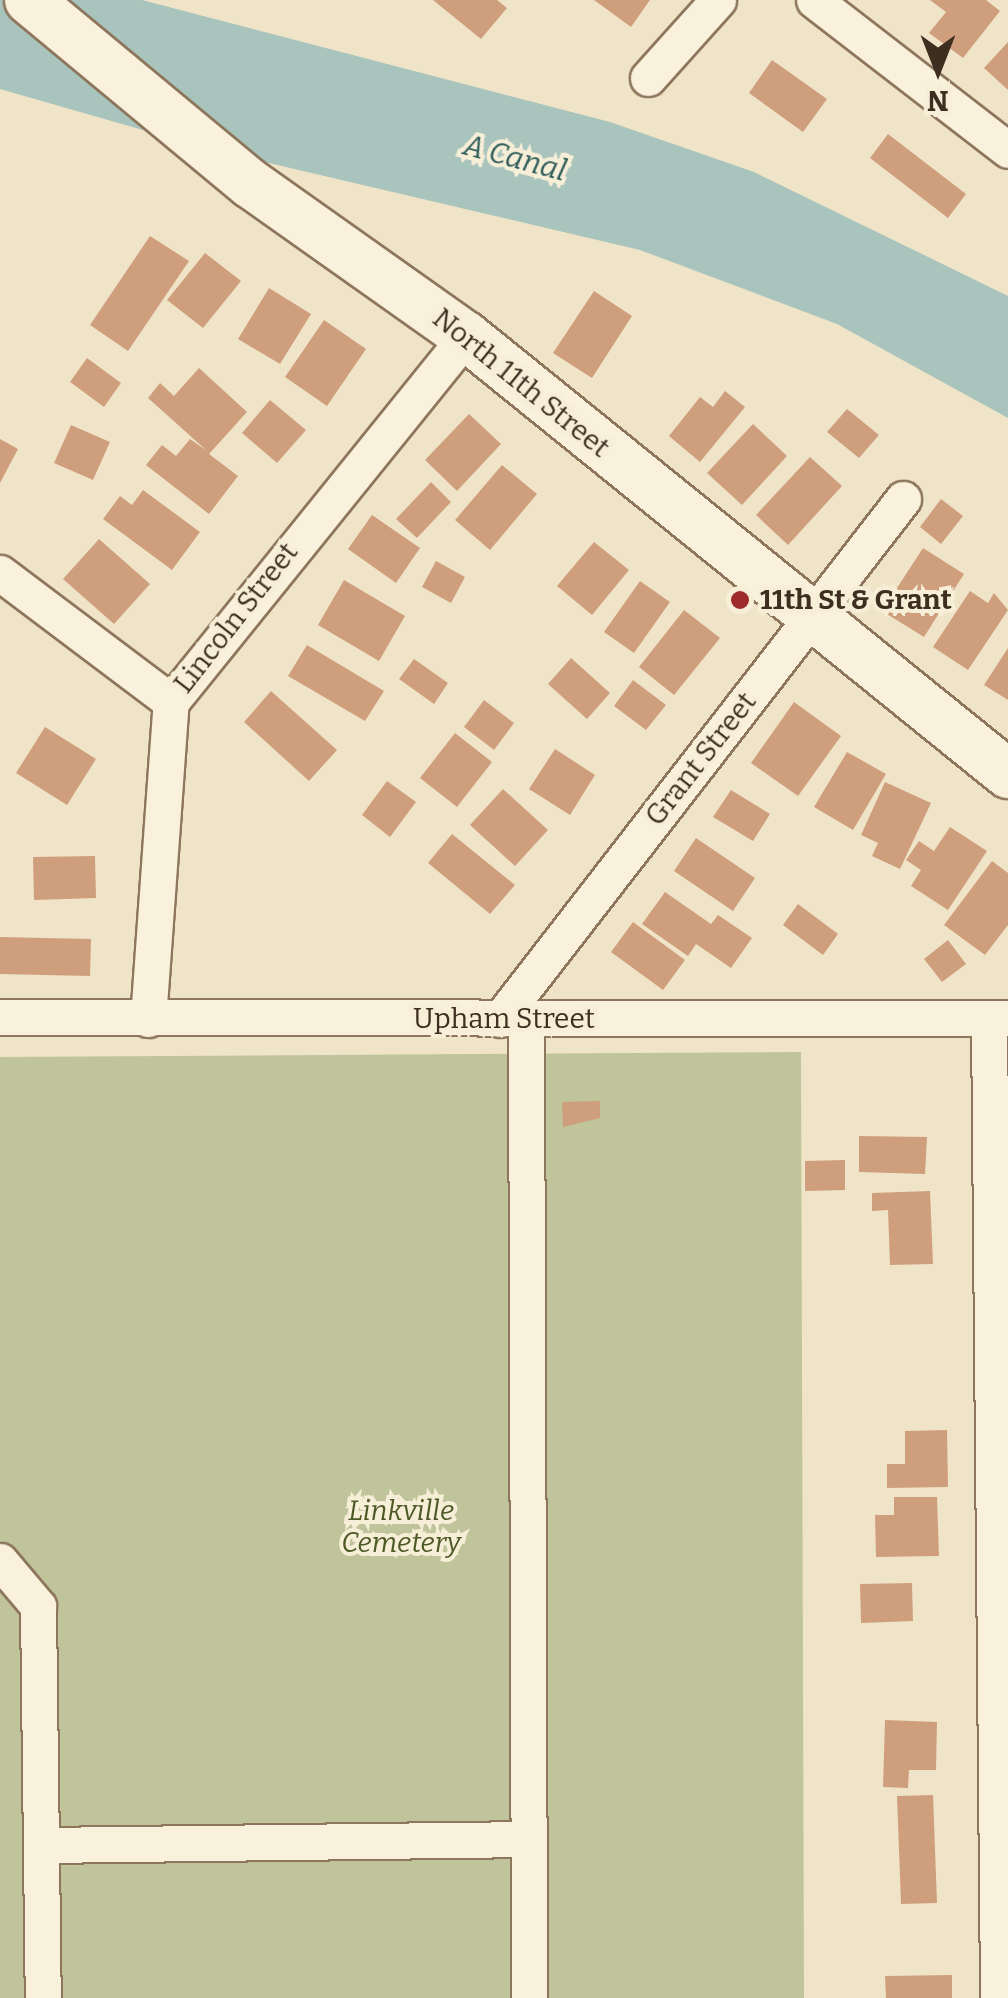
<!DOCTYPE html>
<style>
body{margin:0}
#map{position:relative;width:1008px;height:1998px;overflow:hidden;background:#f0e4c8;font-family:Bitter,serif}
div>[style]{position:absolute}
[style*='--x']{left:calc(var(--x)*1px);top:calc(var(--y)*1px);width:calc(var(--w)*1px);rotate:calc(var(--a)*1deg)}
.cemetery>*{inset:0;background:#bfc49a}
.water>*{inset:0;background:#a9c4bc}
.building>*{inset:0;background:#cf9f7d}
.roads{filter:drop-shadow(2px 0 #8d765c) drop-shadow(-2px 0 #8d765c) drop-shadow(0 2px #8d765c) drop-shadow(0 -2px #8d765c)}
.street>*{height:35px;margin:-17.5px;padding:0 17.5px;transform-origin:17.5px;border-radius:17.5px;background:#faf1dc}
.secondary>*{height:48px;margin:-24px;padding:0 24px;transform-origin:24px;border-radius:24px;background:#faf1dc}
.dots>*{width:28px;height:28px;translate:-50% -50%;box-sizing:border-box;border:5px solid #f7eed8;border-radius:50%}
span{translate:-50% -50%;white-space:nowrap;text-align:center;line-height:1.15;-webkit-text-stroke:8px #f7eed8;paint-order:stroke}
.street-label{font-size:28px;color:#3d2e20}
.poi-label{font-size:28px;color:#3d2e20;font-weight:700}
.left{translate:0 -50%;text-align:left}
.park-label{font-size:28px;color:#4d5a26;font-style:italic}
.water-label{font-size:30px;color:#2f5d5a;font-style:italic}
.north{position:absolute;left:888px;top:20px;width:100px;height:100px;-webkit-text-stroke:8px #f7eed8;paint-order:stroke;rotate:180deg;font-size:28px;font-weight:700;line-height:40px;text-align:center;color:#3d2e20}
.north::after{content:'';display:block;margin:auto;width:35px;height:45px;background:#3d2e20;clip-path:polygon(50% 0,100% 100%,50% 72%,0 100%)}
</style>
<div id="map">
<div class="cemetery">
<div style="clip-path:polygon(801px 1052px,804px 1998px,0 1998px,0 1057px)"></div>
</div>
<div class="water">
<div style="clip-path:polygon(0 0,142px 0,610px 122px,754px 172px,1008px 296px,1008px 418px,837px 324px,640px 250px,209px 149px,0 89px)"></div>
</div>
<div class="building">
<div style="clip-path:polygon(433px 0,497px 0,507px 8px,481px 39px)"></div>
<div style="clip-path:polygon(594px 0,650px 0,631px 27px)"></div>
<div style="clip-path:polygon(930px 0,986px 0,1000px 11px,963px 58px,929px 33px,946px 12px)"></div>
<div style="clip-path:polygon(1008px 42px,1008px 90px,984px 68px)"></div>
<div style="clip-path:polygon(772px 60px,827px 99px,803px 132px,749px 93px)"></div>
<div style="clip-path:polygon(888px 134px,966px 194px,948px 218px,870px 158px)"></div>
<div style="clip-path:polygon(150px 236px,189px 261px,128px 351px,90px 325px)"></div>
<div style="clip-path:polygon(205px 253px,241px 281px,203px 328px,167px 300px)"></div>
<div style="clip-path:polygon(269px 288px,311px 314px,280px 364px,238px 339px)"></div>
<div style="clip-path:polygon(594px 291px,632px 316px,592px 378px,553px 353px)"></div>
<div style="clip-path:polygon(324px 320px,366px 349px,327px 406px,285px 377px)"></div>
<div style="clip-path:polygon(87px 358px,121px 383px,104px 407px,70px 382px)"></div>
<div style="clip-path:polygon(199px 368px,247px 412px,209px 454px,238px 476px,209px 514px,146px 465px,162px 445px,176px 456px,190px 439px,206px 450px,148px 398px,160px 383px,174px 396px)"></div>
<div style="clip-path:polygon(725px 391px,745px 407px,700px 462px,669px 436px,700px 397px,713px 407px)"></div>
<div style="clip-path:polygon(270px 400px,306px 430px,277px 463px,242px 433px)"></div>
<div style="clip-path:polygon(847px 409px,879px 435px,859px 458px,827px 432px)"></div>
<div style="clip-path:polygon(469px 414px,501px 444px,457px 491px,425px 460px)"></div>
<div style="clip-path:polygon(753px 424px,787px 456px,742px 505px,707px 473px)"></div>
<div style="clip-path:polygon(71px 425px,110px 442px,93px 480px,54px 463px)"></div>
<div style="clip-path:polygon(0 439px,18px 449px,0 483px)"></div>
<div style="clip-path:polygon(810px 457px,842px 486px,788px 545px,756px 515px)"></div>
<div style="clip-path:polygon(502px 465px,537px 494px,490px 550px,455px 520px)"></div>
<div style="clip-path:polygon(431px 482px,451px 502px,417px 538px,396px 519px)"></div>
<div style="clip-path:polygon(143px 490px,200px 532px,172px 570px,103px 519px,120px 496px,132px 505px)"></div>
<div style="clip-path:polygon(941px 499px,963px 516px,941px 544px,920px 527px)"></div>
<div style="clip-path:polygon(372px 515px,420px 548px,396px 583px,348px 549px)"></div>
<div style="clip-path:polygon(99px 539px,150px 584px,114px 624px,63px 579px)"></div>
<div style="clip-path:polygon(594px 542px,629px 570px,592px 615px,557px 586px)"></div>
<div style="clip-path:polygon(923px 548px,964px 574px,924px 637px,882px 611px)"></div>
<div style="clip-path:polygon(436px 561px,465px 577px,451px 603px,422px 587px)"></div>
<div style="clip-path:polygon(344px 580px,405px 616px,379px 661px,318px 625px)"></div>
<div style="clip-path:polygon(640px 581px,670px 602px,634px 653px,604px 632px)"></div>
<div style="clip-path:polygon(970px 591px,988px 603px,994px 593px,1008px 610px,968px 670px,933px 647px)"></div>
<div style="clip-path:polygon(684px 610px,720px 638px,674px 695px,639px 667px)"></div>
<div style="clip-path:polygon(307px 645px,384px 691px,365px 721px,288px 676px)"></div>
<div style="clip-path:polygon(1008px 648px,1008px 700px,984px 685px)"></div>
<div style="clip-path:polygon(571px 658px,610px 693px,587px 719px,548px 684px)"></div>
<div style="clip-path:polygon(414px 659px,448px 683px,434px 704px,399px 679px)"></div>
<div style="clip-path:polygon(633px 680px,666px 705px,646px 730px,614px 706px)"></div>
<div style="clip-path:polygon(271px 691px,337px 750px,309px 781px,244px 722px)"></div>
<div style="clip-path:polygon(484px 700px,514px 723px,494px 750px,464px 727px)"></div>
<div style="clip-path:polygon(794px 702px,841px 736px,798px 796px,751px 763px)"></div>
<div style="clip-path:polygon(45px 727px,96px 759px,67px 805px,16px 773px)"></div>
<div style="clip-path:polygon(455px 733px,492px 762px,457px 807px,420px 778px)"></div>
<div style="clip-path:polygon(555px 749px,595px 775px,570px 815px,529px 789px)"></div>
<div style="clip-path:polygon(847px 752px,886px 774px,853px 830px,814px 807px)"></div>
<div style="clip-path:polygon(387px 781px,416px 802px,390px 837px,362px 815px)"></div>
<div style="clip-path:polygon(885px 782px,931px 803px,900px 869px,872px 856px,878px 843px,861px 835px)"></div>
<div style="clip-path:polygon(503px 789px,548px 830px,515px 866px,470px 825px)"></div>
<div style="clip-path:polygon(731px 790px,770px 814px,753px 841px,713px 817px)"></div>
<div style="clip-path:polygon(950px 827px,987px 851px,948px 910px,911px 886px,921px 870px,906px 860px,919px 841px,934px 851px)"></div>
<div style="clip-path:polygon(452px 834px,515px 885px,490px 914px,428px 863px)"></div>
<div style="clip-path:polygon(696px 838px,755px 878px,733px 911px,674px 871px)"></div>
<div style="clip-path:polygon(95px 856px,96px 898px,34px 900px,33px 857px)"></div>
<div style="clip-path:polygon(992px 861px,1008px 873px,1008px 925px,985px 955px,944px 925px)"></div>
<div style="clip-path:polygon(665px 892px,711px 924px,718px 915px,752px 938px,731px 968px,696px 944px,688px 956px,642px 924px)"></div>
<div style="clip-path:polygon(798px 904px,838px 934px,823px 955px,783px 925px)"></div>
<div style="clip-path:polygon(633px 922px,685px 960px,663px 990px,611px 952px)"></div>
<div style="clip-path:polygon(0 937px,91px 939px,90px 976px,0 974px)"></div>
<div style="clip-path:polygon(948px 940px,966px 964px,942px 982px,924px 959px)"></div>
<div style="clip-path:polygon(600px 1101px,600px 1118px,563px 1127px,562px 1102px)"></div>
<div style="clip-path:polygon(859px 1136px,927px 1137px,925px 1174px,859px 1172px)"></div>
<div style="clip-path:polygon(845px 1160px,845px 1190px,805px 1191px,805px 1161px)"></div>
<div style="clip-path:polygon(930px 1191px,933px 1264px,890px 1265px,888px 1210px,872px 1211px,872px 1193px)"></div>
<div style="clip-path:polygon(947px 1430px,948px 1487px,887px 1488px,887px 1464px,905px 1464px,905px 1431px)"></div>
<div style="clip-path:polygon(894px 1497px,937px 1497px,939px 1556px,876px 1557px,875px 1515px,894px 1515px)"></div>
<div style="clip-path:polygon(912px 1583px,913px 1621px,861px 1623px,860px 1584px)"></div>
<div style="clip-path:polygon(885px 1720px,937px 1722px,936px 1770px,909px 1770px,908px 1788px,883px 1787px)"></div>
<div style="clip-path:polygon(933px 1795px,937px 1903px,901px 1904px,897px 1796px)"></div>
<div style="clip-path:polygon(952px 1975px,952px 1998px,886px 1998px,885px 1976px)"></div>
</div>
<div class="roads">
<div class="street">
<div style="--x:814;--y:0;--w:245;--a:37.7"></div>
<div style="--x:648;--y:78;--w:105;--a:-48.1"></div>
<div style="--x:0;--y:573;--w:214;--a:37"></div>
<div style="--x:0;--y:1017;--w:1008;--a:0.06"></div>
<div style="--x:148;--y:1019;--w:318;--a:-85.9"></div>
<div style="--x:171;--y:702;--w:470;--a:-51.1"></div>
<div style="--x:500;--y:1019;--w:658;--a:-52.22"></div>
<div style="--x:526;--y:1019;--w:979;--a:89.82"></div>
<div style="--x:989;--y:1020;--w:978;--a:89.47"></div>
<div style="--x:0;--y:1561;--w:59;--a:49.8"></div>
<div style="--x:38;--y:1606;--w:392;--a:89.3"></div>
<div style="--x:41;--y:1845;--w:487;--a:-0.7"></div>
</div>
<div class="secondary">
<div style="--x:29;--y:0;--w:288;--a:39.7"></div>
<div style="--x:251;--y:184;--w:263;--a:35.3"></div>
<div style="--x:466;--y:336;--w:697;--a:38.94"></div>
</div>
</div>
<div class="dots">
<div style="left:740px;top:600px;background:#9e2a2b"></div>
</div>
<div class="street-label">
<span style="left:521px;top:383px;rotate:39deg">North 11th Street</span>
<span style="left:236px;top:618px;rotate:-52deg">Lincoln Street</span>
<span style="left:701px;top:759px;rotate:-52deg">Grant Street</span>
<span style="left:504px;top:1019px">Upham Street</span>
</div>
<div class="poi-label">
<span class="left" style="left:760px;top:600px">11th St &amp; Grant</span>
</div>
<div class="park-label">
<span style="left:401px;top:1527px">Linkville<br>Cemetery</span>
</div>
<div class="water-label">
<span style="left:515px;top:158px;rotate:15deg">A Canal</span>
</div>
<div class="north">N</div>
</div>
